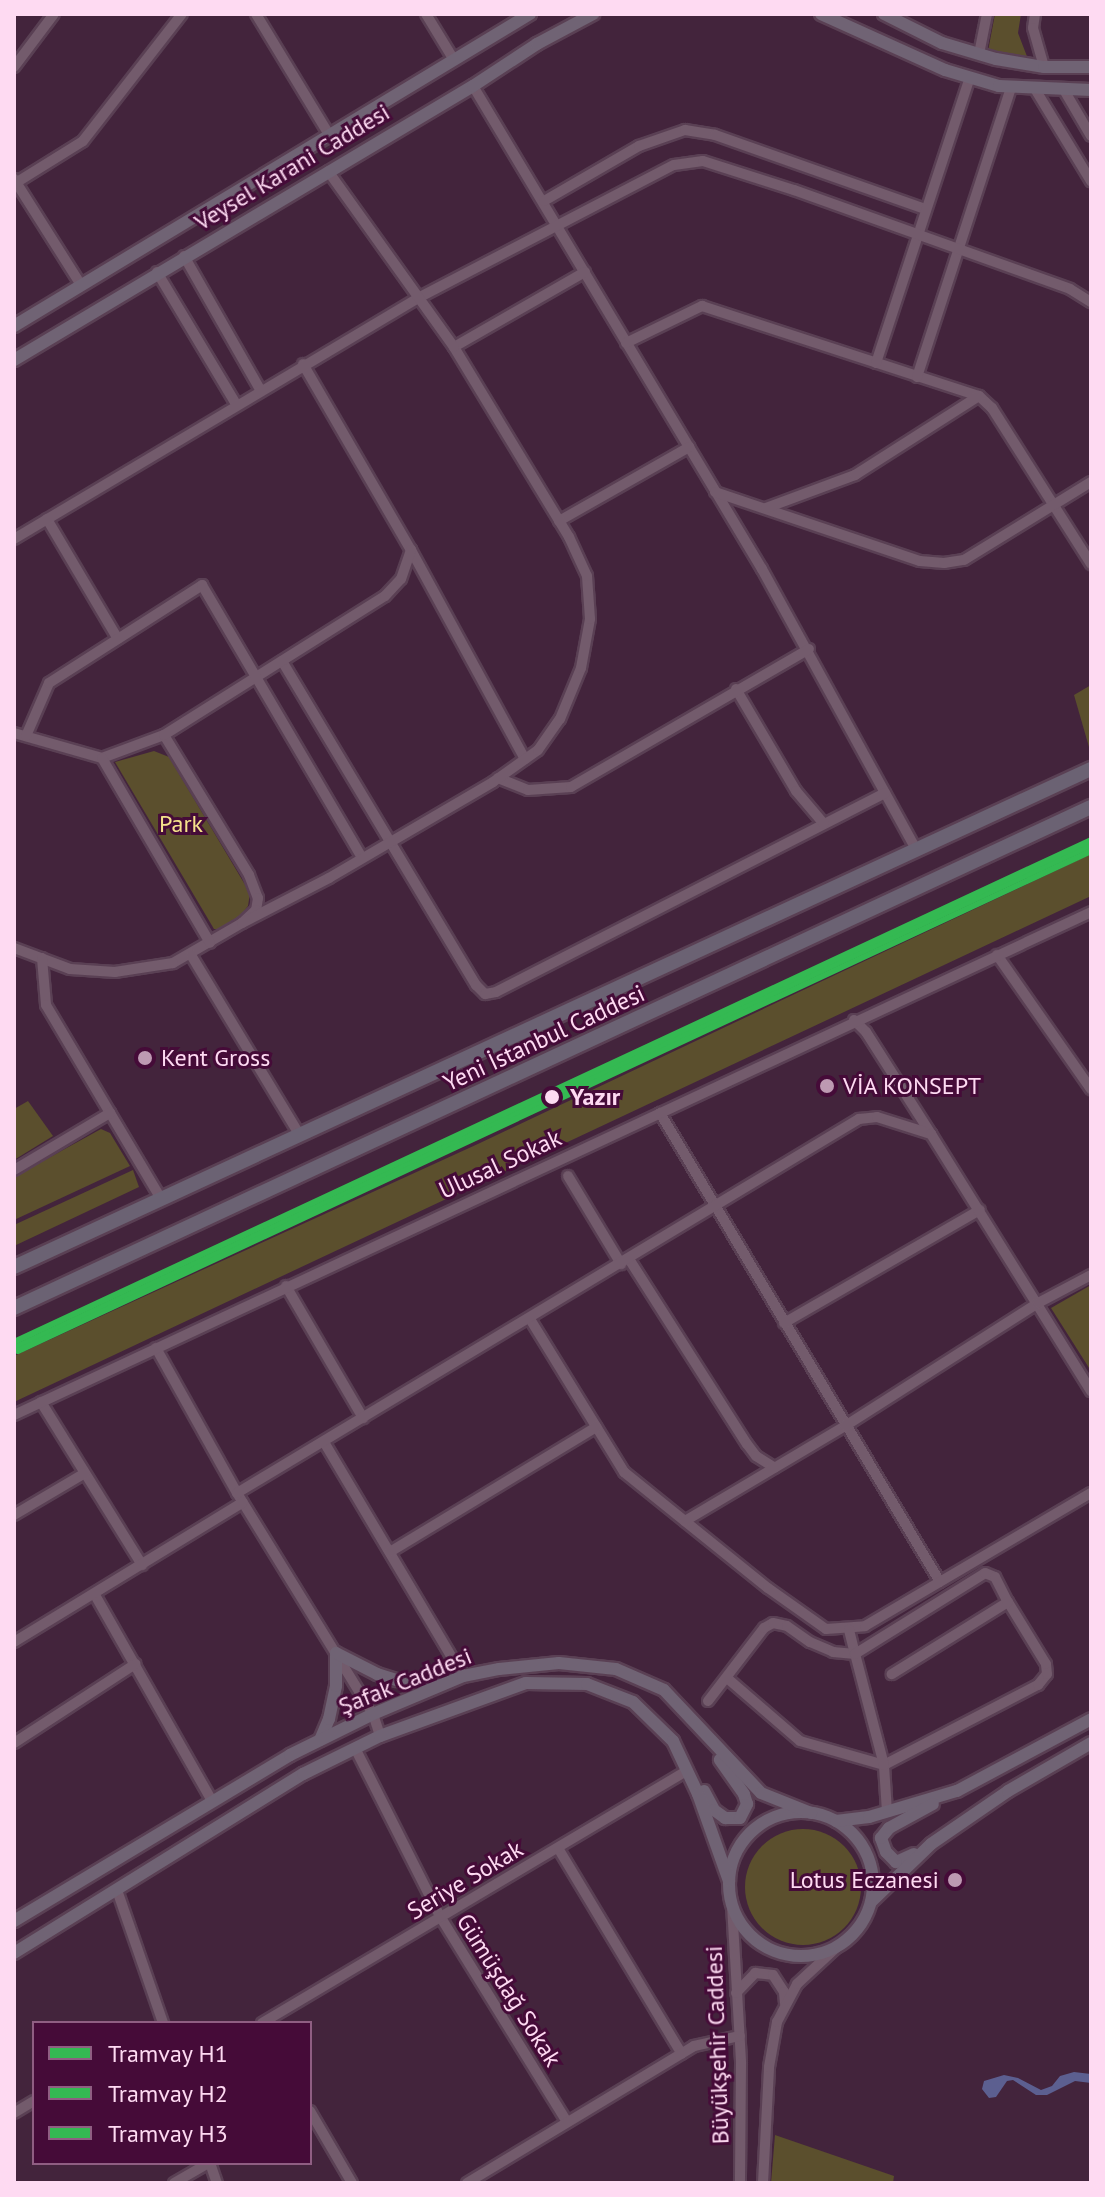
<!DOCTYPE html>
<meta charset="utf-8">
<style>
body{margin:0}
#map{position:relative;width:1105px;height:2197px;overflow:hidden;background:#43243c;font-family:"PT Sans",sans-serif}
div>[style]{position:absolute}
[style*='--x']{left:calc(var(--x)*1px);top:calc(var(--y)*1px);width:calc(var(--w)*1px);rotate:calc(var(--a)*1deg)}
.green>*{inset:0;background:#5b4f2d}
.round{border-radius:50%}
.water>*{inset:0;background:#5c5f90}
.roads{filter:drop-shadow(2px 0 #5a4054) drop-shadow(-2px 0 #5a4054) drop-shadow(0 2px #5a4054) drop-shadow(0 -2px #5a4054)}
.minor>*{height:10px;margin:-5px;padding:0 5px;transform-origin:5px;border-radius:5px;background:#735b6c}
.major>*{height:12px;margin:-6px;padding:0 6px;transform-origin:6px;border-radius:6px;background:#706374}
.major>.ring{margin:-6px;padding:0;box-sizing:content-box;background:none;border:12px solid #706374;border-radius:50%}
.highway>*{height:14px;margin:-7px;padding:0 7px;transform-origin:7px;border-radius:7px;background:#6b6273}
.tram-1>*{height:6px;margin:-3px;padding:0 3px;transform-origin:3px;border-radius:3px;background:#34b952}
.tram-2>*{height:6px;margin:-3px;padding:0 3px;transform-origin:3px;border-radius:3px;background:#34b952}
.tram-3>*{height:6px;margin:-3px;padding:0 3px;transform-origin:3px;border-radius:3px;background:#34b952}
.dots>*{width:22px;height:22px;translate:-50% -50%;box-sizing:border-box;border:4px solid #450b38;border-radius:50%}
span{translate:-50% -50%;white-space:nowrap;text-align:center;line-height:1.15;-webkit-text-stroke:6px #450b38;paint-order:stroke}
.street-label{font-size:24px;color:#fedaf2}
.park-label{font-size:24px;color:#f6e48c}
.poi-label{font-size:24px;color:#fedaf2}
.left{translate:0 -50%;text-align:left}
.right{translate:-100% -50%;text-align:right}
.stop-label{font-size:24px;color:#fedaf2;font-weight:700}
.frame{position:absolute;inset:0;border:16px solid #fedaf2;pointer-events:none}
.legend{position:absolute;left:32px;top:2021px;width:280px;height:144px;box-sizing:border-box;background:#450b38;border:2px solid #8f5e82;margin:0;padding:10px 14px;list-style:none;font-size:24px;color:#fedaf2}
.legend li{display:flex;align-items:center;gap:16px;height:40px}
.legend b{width:40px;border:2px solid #8f5e82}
</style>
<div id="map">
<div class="green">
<div style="clip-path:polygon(995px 14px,1021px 14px,1018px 33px,1028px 59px,988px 51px)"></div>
<div style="clip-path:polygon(1091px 685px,1091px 746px,1089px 747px,1074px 695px)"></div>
<div style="clip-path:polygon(154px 751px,169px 757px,250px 893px,248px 906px,237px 920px,222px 929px,214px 929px,115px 762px)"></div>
<div style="clip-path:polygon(1091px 854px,1091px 896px,14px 1402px,14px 1356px,480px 1143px)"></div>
<div style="clip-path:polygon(28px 1101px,53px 1136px,14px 1160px,14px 1109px)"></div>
<div style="clip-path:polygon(101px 1129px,110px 1133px,130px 1166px,14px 1220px,14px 1177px)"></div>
<div style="clip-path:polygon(133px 1170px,139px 1187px,14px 1246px,14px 1225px)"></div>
<div style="clip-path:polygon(1091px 1285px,1091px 1371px,1051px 1308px)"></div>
<div class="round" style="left:745px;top:1829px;width:116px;height:116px"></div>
<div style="clip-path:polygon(775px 2135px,894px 2176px,893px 2183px,771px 2183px)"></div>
</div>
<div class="water">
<div style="clip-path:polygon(1074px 2072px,1091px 2074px,1091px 2083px,1075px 2081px,1047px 2095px,1036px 2095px,1013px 2080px,1007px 2081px,996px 2097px,989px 2098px,982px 2089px,984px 2081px,1004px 2075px,1018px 2078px,1041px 2090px,1052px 2086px,1060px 2076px)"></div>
</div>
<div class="roads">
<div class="minor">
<div style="--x:256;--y:14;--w:143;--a:58.8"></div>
<div style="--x:426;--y:14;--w:54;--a:58.7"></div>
<div style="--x:1035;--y:14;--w:14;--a:98"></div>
<div style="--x:1033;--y:28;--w:41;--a:74.2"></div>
<div style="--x:979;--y:54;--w:41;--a:-78.7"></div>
<div style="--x:14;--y:67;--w:66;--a:-53"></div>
<div style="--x:473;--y:86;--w:563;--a:59.11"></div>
<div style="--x:762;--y:569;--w:320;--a:61.2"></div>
<div style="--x:1035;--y:89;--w:108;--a:58.7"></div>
<div style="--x:1064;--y:90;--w:53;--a:59.6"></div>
<div style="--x:14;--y:179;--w:125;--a:57.7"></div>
<div style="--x:14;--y:184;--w:81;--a:-31.9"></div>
<div style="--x:83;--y:141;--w:161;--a:-52.1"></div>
<div style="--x:544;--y:201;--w:110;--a:-30.1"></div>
<div style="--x:639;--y:146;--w:49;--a:-19.2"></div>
<div style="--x:685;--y:130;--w:30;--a:9"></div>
<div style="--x:715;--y:135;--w:223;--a:19.4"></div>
<div style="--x:184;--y:256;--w:153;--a:60.3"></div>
<div style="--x:157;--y:272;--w:154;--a:59.1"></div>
<div style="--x:626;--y:343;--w:85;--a:-26"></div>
<div style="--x:702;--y:306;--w:291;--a:18"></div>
<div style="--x:979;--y:396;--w:18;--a:43"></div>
<div style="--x:992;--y:408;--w:185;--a:57.6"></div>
<div style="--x:454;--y:347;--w:151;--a:-29.8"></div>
<div style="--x:876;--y:363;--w:301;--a:-71.8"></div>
<div style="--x:303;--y:364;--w:215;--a:59.9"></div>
<div style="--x:411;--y:550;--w:238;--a:61.4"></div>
<div style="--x:917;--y:377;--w:304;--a:-72"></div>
<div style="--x:715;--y:492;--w:216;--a:18.6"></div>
<div style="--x:920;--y:561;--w:24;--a:5"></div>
<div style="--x:944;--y:563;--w:20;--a:-9"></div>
<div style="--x:964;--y:560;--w:149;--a:-31.6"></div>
<div style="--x:766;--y:508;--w:95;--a:-20.3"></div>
<div style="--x:855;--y:475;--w:147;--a:-32.5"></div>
<div style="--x:47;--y:519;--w:139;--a:59.4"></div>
<div style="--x:559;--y:521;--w:150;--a:-29.6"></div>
<div style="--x:14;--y:539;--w:473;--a:-30.8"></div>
<div style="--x:420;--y:297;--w:286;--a:-27.5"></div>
<div style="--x:674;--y:165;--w:29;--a:-8"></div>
<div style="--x:703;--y:161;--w:96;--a:17.7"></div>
<div style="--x:794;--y:190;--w:293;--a:19.7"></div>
<div style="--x:1070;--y:289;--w:25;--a:32"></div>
<div style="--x:282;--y:661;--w:378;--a:59.1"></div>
<div style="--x:476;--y:985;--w:13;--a:45"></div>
<div style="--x:485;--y:994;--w:11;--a:-10"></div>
<div style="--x:496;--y:992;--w:437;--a:-27.1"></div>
<div style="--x:736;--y:689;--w:118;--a:59.5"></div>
<div style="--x:796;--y:791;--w:43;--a:49.7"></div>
<div style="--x:14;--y:733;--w:91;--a:15.9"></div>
<div style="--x:102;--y:758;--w:66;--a:-20.4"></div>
<div style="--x:164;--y:735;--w:164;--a:58.7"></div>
<div style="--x:249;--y:875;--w:25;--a:69"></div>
<div style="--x:258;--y:898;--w:12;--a:99"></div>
<div style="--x:256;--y:910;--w:19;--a:137"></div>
<div style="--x:242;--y:923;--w:80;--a:149.9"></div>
<div style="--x:173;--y:963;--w:59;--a:171.2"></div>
<div style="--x:115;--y:972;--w:45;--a:-176.2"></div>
<div style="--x:70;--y:969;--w:60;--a:-159.4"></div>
<div style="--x:164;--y:735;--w:261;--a:-32.2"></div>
<div style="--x:385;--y:596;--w:23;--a:-47"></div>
<div style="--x:401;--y:579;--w:31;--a:-71"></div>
<div style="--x:26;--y:736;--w:58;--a:-66.5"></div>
<div style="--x:49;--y:683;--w:182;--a:-32.6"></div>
<div style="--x:202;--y:585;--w:316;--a:59.6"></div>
<div style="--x:102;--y:758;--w:214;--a:59.7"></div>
<div style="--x:498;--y:778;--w:32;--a:22"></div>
<div style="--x:528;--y:790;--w:43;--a:-4"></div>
<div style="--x:571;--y:787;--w:275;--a:-30.1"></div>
<div style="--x:242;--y:923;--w:98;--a:-27.3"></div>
<div style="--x:329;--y:878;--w:190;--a:-30.3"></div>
<div style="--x:493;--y:782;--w:55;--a:-35.4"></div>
<div style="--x:538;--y:750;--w:38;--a:-55"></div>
<div style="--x:560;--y:719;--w:55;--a:-67.6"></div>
<div style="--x:581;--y:668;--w:50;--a:-79.6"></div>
<div style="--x:590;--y:619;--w:43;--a:-94"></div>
<div style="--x:587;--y:576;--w:43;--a:-114.8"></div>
<div style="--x:569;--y:537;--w:222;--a:-121.2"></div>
<div style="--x:454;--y:347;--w:216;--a:-125.6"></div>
<div style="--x:191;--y:955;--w:211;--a:58.9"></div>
<div style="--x:997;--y:955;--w:164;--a:55"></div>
<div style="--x:42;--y:958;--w:47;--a:85.1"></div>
<div style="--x:46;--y:1005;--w:226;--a:59.3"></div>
<div style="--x:854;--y:1020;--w:17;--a:45"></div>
<div style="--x:866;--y:1032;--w:121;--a:57.5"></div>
<div style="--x:660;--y:1113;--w:546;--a:59.16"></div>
<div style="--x:14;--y:1170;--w:112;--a:-30.7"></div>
<div style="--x:568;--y:1176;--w:103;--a:58.9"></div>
<div style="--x:629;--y:1259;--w:219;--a:57.5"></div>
<div style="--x:747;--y:1444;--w:15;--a:53"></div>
<div style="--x:756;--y:1456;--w:22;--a:32"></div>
<div style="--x:286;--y:1286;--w:153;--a:59.7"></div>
<div style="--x:530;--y:1319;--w:180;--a:58.4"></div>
<div style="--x:624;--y:1472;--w:185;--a:38.9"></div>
<div style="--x:768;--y:1588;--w:71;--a:35.3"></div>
<div style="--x:826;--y:1629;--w:39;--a:-4"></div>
<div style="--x:865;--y:1626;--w:262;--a:-30.5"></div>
<div style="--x:784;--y:1323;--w:226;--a:-30"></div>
<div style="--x:156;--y:1348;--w:166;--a:60.8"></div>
<div style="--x:237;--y:1493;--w:259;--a:58.4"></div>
<div style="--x:373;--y:1714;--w:23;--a:72"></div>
<div style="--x:41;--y:1402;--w:192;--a:58.2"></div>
<div style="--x:14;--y:1415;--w:1189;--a:-25.03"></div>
<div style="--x:324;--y:1442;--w:272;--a:59.3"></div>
<div style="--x:237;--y:1493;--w:726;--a:-31.02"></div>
<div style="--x:859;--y:1119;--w:18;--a:-6"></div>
<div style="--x:877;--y:1117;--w:57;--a:17.5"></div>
<div style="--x:931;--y:1134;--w:303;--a:58.1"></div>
<div style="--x:14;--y:1515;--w:82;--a:-30.6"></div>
<div style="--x:685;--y:1521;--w:186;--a:-30.7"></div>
<div style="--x:845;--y:1426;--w:229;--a:-32.5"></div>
<div style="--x:1038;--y:1303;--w:60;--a:-27.8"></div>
<div style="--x:390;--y:1552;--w:241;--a:-31.2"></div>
<div style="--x:95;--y:1595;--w:237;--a:60.4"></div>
<div style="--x:14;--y:1642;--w:268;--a:-31.4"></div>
<div style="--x:727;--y:1678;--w:96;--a:40.8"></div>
<div style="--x:800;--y:1741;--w:87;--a:15.9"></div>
<div style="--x:884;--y:1765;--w:174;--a:-27.5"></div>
<div style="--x:1038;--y:1685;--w:14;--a:-51"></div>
<div style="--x:1047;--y:1674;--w:10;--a:-96"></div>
<div style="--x:1046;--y:1664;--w:73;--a:-121.5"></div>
<div style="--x:1008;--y:1602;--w:137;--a:148.2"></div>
<div style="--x:708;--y:1701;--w:92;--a:-52.5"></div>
<div style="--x:764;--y:1628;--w:10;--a:-29"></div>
<div style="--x:773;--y:1623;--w:14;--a:12"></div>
<div style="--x:787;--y:1626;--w:28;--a:35"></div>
<div style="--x:810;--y:1642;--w:25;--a:23"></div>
<div style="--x:833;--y:1652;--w:22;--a:5"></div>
<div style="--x:855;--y:1654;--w:25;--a:-104"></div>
<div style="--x:14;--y:1743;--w:145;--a:-33.1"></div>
<div style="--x:355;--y:1748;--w:191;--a:63.2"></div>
<div style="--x:441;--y:1918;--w:240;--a:58.3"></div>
<div style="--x:887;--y:1812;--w:47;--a:-93.7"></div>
<div style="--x:884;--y:1765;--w:115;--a:-104.6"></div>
<div style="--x:855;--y:1654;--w:153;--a:-31.9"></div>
<div style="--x:985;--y:1573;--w:11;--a:22"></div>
<div style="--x:995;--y:1577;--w:28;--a:63"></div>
<div style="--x:558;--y:1848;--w:240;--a:59"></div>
<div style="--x:117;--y:1890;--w:141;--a:70.9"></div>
<div style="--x:732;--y:1905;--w:158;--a:86.7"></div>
<div style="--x:741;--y:2063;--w:120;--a:90.5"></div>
<div style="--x:736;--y:1993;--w:28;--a:-46"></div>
<div style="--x:755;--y:1973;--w:18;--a:6"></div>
<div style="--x:773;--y:1975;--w:20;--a:57"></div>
<div style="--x:784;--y:1992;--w:11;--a:85"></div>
<div style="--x:262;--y:2023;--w:495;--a:-30.7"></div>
<div style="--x:310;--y:2111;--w:83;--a:59.7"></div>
<div style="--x:14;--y:2113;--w:23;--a:-31"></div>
<div style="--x:210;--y:2163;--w:21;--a:71"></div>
<div style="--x:174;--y:2183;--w:39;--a:-30"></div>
<div style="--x:467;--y:2183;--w:265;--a:-31.1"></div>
<div style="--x:694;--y:2046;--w:47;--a:-12.3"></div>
<div style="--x:763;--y:2183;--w:116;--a:-87"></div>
<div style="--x:769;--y:2067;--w:46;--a:-79.9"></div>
<div style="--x:777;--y:2022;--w:43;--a:-62.2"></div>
<div style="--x:797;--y:1984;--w:54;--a:-42.8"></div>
</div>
<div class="major">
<div style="--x:821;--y:14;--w:136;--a:24.3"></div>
<div style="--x:945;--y:70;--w:56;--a:16.5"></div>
<div style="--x:999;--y:86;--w:92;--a:2.5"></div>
<div style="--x:884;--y:14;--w:65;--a:26.6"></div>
<div style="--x:942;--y:43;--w:56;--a:16.5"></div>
<div style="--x:996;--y:59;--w:49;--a:9.5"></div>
<div style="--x:1044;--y:67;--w:47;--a:0"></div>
<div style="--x:14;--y:326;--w:603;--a:-31.16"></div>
<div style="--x:14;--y:360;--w:535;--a:-30.84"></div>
<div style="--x:473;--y:86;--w:77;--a:-33.3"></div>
<div style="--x:537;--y:44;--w:64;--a:-28.2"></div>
<div style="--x:320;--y:1740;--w:23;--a:-67"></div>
<div style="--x:329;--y:1719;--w:34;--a:-78"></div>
<div style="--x:336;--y:1686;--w:33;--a:-90"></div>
<div style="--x:336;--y:1653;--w:46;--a:27.1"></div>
<div style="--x:377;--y:1674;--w:21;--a:17"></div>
<div style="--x:397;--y:1680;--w:45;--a:3.8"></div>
<div style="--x:704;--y:1791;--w:21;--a:62"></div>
<div style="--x:714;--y:1810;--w:14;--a:36"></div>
<div style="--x:725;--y:1818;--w:15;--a:0"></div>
<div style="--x:740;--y:1818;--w:16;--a:-63"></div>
<div style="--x:747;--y:1804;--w:10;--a:-107"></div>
<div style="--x:744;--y:1794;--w:42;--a:-125.2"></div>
<div class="ring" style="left:729px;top:1812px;width:132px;height:132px"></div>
<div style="--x:836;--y:1821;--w:33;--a:-7"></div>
<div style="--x:869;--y:1817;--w:92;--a:-16.5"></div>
<div style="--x:957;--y:1791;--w:152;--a:-28.2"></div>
<div style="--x:914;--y:1854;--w:20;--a:156"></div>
<div style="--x:896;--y:1862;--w:14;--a:-135"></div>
<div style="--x:886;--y:1852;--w:15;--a:-110"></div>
<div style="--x:881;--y:1838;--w:13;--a:-51"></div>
<div style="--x:889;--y:1828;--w:50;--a:-28.6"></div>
<div style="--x:871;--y:1902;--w:83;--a:-44"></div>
<div style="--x:931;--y:1844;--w:93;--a:-34.5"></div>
<div style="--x:1008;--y:1791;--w:96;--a:-30"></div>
<div style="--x:14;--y:1921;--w:322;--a:-31"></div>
<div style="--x:290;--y:1755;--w:93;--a:-26.3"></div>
<div style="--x:373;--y:1714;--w:98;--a:-22.9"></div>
<div style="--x:463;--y:1676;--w:37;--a:-11"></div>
<div style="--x:499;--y:1669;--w:60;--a:-5.7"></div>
<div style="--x:559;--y:1663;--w:57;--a:6"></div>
<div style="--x:616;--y:1669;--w:52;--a:23.6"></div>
<div style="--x:664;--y:1690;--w:141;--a:46.7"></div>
<div style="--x:761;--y:1793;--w:54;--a:21.8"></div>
<div style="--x:14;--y:1953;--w:340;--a:-31.8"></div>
<div style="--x:303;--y:1774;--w:86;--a:-26.3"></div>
<div style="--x:380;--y:1736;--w:155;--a:-20"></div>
<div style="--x:526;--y:1683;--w:61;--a:0.9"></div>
<div style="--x:587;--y:1684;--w:49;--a:21.4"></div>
<div style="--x:633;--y:1702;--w:56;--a:44.3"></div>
<div style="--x:673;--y:1741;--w:59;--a:64.7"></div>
<div style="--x:698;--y:1794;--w:92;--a:70.4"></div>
</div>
<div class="highway">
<div style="--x:14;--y:1267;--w:1187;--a:-24.82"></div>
<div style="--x:14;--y:1308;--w:1188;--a:-24.95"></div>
</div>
</div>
<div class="tram-1">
<div style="--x:14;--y:1348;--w:1189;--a:-25.03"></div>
</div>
<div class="tram-2">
<div style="--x:14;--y:1342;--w:1188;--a:-24.99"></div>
</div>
<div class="tram-3">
<div style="--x:18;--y:1351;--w:1184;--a:-24.98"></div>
</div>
<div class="dots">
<div style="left:145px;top:1058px;background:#bd9ab2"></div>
<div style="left:827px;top:1086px;background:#bd9ab2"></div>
<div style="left:552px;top:1097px;background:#fedaf2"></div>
<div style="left:955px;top:1880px;background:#bd9ab2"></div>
</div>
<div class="street-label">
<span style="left:292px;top:167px;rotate:-31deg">Veysel Karani Caddesi</span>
<span style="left:544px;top:1038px;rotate:-25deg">Yeni İstanbul Caddesi</span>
<span style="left:500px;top:1164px;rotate:-25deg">Ulusal Sokak</span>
<span style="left:405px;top:1681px;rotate:-22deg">Şafak Caddesi</span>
<span style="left:465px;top:1880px;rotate:-31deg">Seriye Sokak</span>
<span style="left:509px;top:1990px;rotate:58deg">Gümüşdağ Sokak</span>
<span style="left:717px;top:2045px;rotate:-92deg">Büyükşehir Caddesi</span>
</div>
<div class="park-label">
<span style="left:181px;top:824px">Park</span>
</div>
<div class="poi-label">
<span class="left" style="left:161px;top:1058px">Kent Gross</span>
<span class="left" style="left:843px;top:1086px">VİA KONSEPT</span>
<span class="right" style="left:939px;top:1880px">Lotus Eczanesi</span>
</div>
<div class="stop-label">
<span class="left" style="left:570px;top:1097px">Yazır</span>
</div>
<div class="frame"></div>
<ul class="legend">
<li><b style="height:10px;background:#34b952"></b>Tramvay H1</li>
<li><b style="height:10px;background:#34b952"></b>Tramvay H2</li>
<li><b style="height:10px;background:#34b952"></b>Tramvay H3</li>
</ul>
</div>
